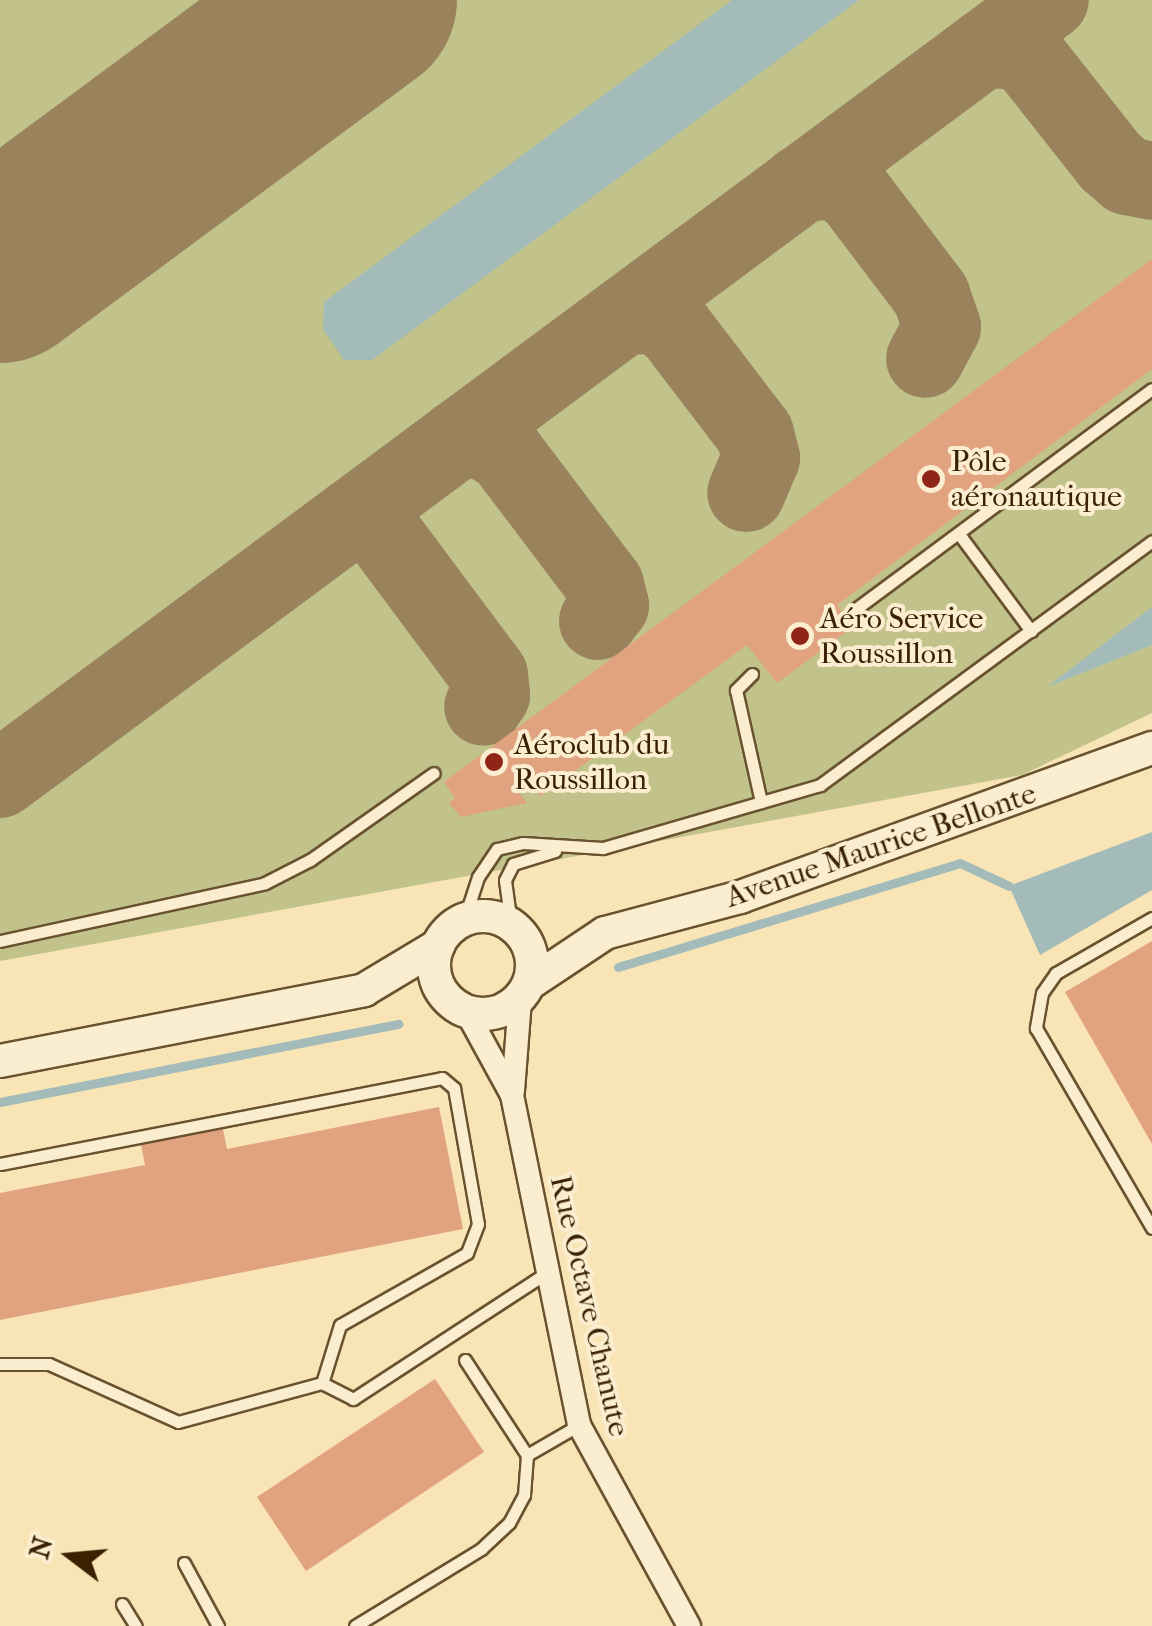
<!DOCTYPE html>
<meta charset="utf-8">
<style>
body{margin:0}
#map{position:relative;width:1152px;height:1626px;overflow:hidden;background:#f9e4b6;font-family:"IM FELL French Canon",serif}
div>[style]{position:absolute}
[style*='--x']{left:calc(var(--x)*1px);top:calc(var(--y)*1px);width:calc(var(--w)*1px);rotate:calc(var(--a)*1deg)}
.green>*{inset:0;background:#c1c38b}
.water>*{inset:0;background:#a3bcb9}
.stream>*{height:9px;margin:-4.5px;padding:0 4.5px;transform-origin:4.5px;border-radius:4.5px;background:#a3bcb9}
.taxiway>*{height:78px;margin:-39px;padding:0 39px;transform-origin:39px;border-radius:39px;background:#99825c}
.runway>*{height:192px;margin:-96px;padding:0 96px;transform-origin:96px;border-radius:96px;background:#99825c}
.building>*{inset:0;background:#e0a27f}
.roads{filter:drop-shadow(2px 0 #69522f) drop-shadow(-2px 0 #69522f) drop-shadow(0 2px #69522f) drop-shadow(0 -2px #69522f)}
.lane>*{height:11px;margin:-5.5px;padding:0 5.5px;transform-origin:5.5px;border-radius:5.5px;background:#fbedd0}
.street>*{height:22px;margin:-11px;padding:0 11px;transform-origin:11px;border-radius:11px;background:#fbedd0}
.secondary>*{height:32px;margin:-16px;padding:0 16px;transform-origin:16px;border-radius:16px;background:#fbedd0}
.secondary>.ring{margin:-16px;padding:0;box-sizing:content-box;background:none;border:32px solid #fbedd0;border-radius:50%}
.dots>*{width:28px;height:28px;translate:-50% -50%;box-sizing:border-box;border:5px solid #fbedd0;border-radius:50%}
span{translate:-50% -50%;white-space:nowrap;text-align:center;line-height:1.15;-webkit-text-stroke:8px #fbedd0;paint-order:stroke}
.poi-label{font-size:30px;color:#392102}
.left{translate:0 -50%;text-align:left}
.street-label{font-size:30px;color:#392102}
.north{position:absolute;left:20px;top:1506px;width:100px;height:100px;-webkit-text-stroke:8px #fbedd0;paint-order:stroke;rotate:286deg;font-size:28px;font-weight:700;line-height:40px;text-align:center;color:#392102}
.north::after{content:'';display:block;margin:auto;width:35px;height:45px;background:#392102;clip-path:polygon(50% 0,100% 100%,50% 72%,0 100%)}
</style>
<div id="map">
<div class="green">
<div style="clip-path:polygon(0 0,288px 0,0 214px)"></div>
<div style="clip-path:polygon(435px 0,1013px 0,0 746px,0 323px)"></div>
<div style="clip-path:polygon(1085px 0,1152px 0,1152px 713px,1022px 775px,0 961px,0 798px)"></div>
</div>
<div class="water">
<div style="clip-path:polygon(732px 0,859px 0,372px 360px,344px 360px,323px 329px,324px 302px)"></div>
<div style="clip-path:polygon(1152px 607px,1152px 645px,1047px 687px)"></div>
<div style="clip-path:polygon(1152px 832px,1152px 890px,1040px 955px,1009px 886px)"></div>
</div>
<div class="stream">
<div style="--x:618;--y:967;--w:357;--a:-16.9"></div>
<div style="--x:960;--y:863;--w:54;--a:25.1"></div>
<div style="--x:0;--y:1102;--w:406;--a:-11.1"></div>
</div>
<div class="taxiway">
<div style="--x:985;--y:48;--w:39;--a:6"></div>
<div style="--x:1024;--y:52;--w:139;--a:51.7"></div>
<div style="--x:1110;--y:161;--w:23;--a:41"></div>
<div style="--x:1127;--y:176;--w:25;--a:11"></div>
<div style="--x:801;--y:184;--w:29;--a:-8"></div>
<div style="--x:830;--y:180;--w:25;--a:27"></div>
<div style="--x:852;--y:191;--w:131;--a:52.8"></div>
<div style="--x:931;--y:295;--w:34;--a:71"></div>
<div style="--x:942;--y:327;--w:36;--a:118"></div>
<div style="--x:624;--y:316;--w:32;--a:-2"></div>
<div style="--x:656;--y:315;--w:22;--a:36"></div>
<div style="--x:674;--y:328;--w:133;--a:52.6"></div>
<div style="--x:755;--y:434;--w:25;--a:76"></div>
<div style="--x:761;--y:458;--w:38;--a:113"></div>
<div style="--x:456;--y:440;--w:25;--a:-2"></div>
<div style="--x:481;--y:439;--w:28;--a:30"></div>
<div style="--x:505;--y:453;--w:166;--a:52.9"></div>
<div style="--x:605;--y:585;--w:21;--a:76"></div>
<div style="--x:610;--y:605;--w:20;--a:127"></div>
<div style="--x:353;--y:517;--w:25;--a:18"></div>
<div style="--x:377;--y:525;--w:187;--a:53.3"></div>
<div style="--x:489;--y:675;--w:20;--a:84"></div>
<div style="--x:491;--y:695;--w:14;--a:124"></div>
<div style="--x:0;--y:779;--w:1307;--a:-36.57"></div>
</div>
<div class="runway">
<div style="--x:0;--y:267;--w:449;--a:-36.5"></div>
</div>
<div class="building">
<div style="clip-path:polygon(1152px 259px,1152px 369px,837px 605px,853px 627px,777px 683px,747px 645px,541px 796px,532px 784px,519px 793px,527px 803px,461px 817px,449px 803px,455px 798px,444px 782px)"></div>
<div style="clip-path:polygon(1152px 941px,1152px 1144px,1065px 992px)"></div>
<div style="clip-path:polygon(439px 1107px,463px 1229px,0 1320px,0 1193px,145px 1165px,141px 1145px,223px 1129px,227px 1149px)"></div>
<div style="clip-path:polygon(435px 1379px,484px 1452px,306px 1571px,257px 1497px)"></div>
</div>
<div class="roads">
<div class="lane">
<div style="--x:959;--y:534;--w:121;--a:53.4"></div>
<div style="--x:853;--y:611;--w:372;--a:-36.6"></div>
<div style="--x:752;--y:674;--w:23;--a:135"></div>
<div style="--x:736;--y:690;--w:115;--a:77.4"></div>
<div style="--x:1152;--y:918;--w:111;--a:150.2"></div>
<div style="--x:1056;--y:973;--w:24;--a:125"></div>
<div style="--x:1042;--y:993;--w:36;--a:100"></div>
<div style="--x:1036;--y:1028;--w:231;--a:59.9"></div>
<div style="--x:464;--y:920;--w:45;--a:-72"></div>
<div style="--x:478;--y:877;--w:34;--a:-56"></div>
<div style="--x:497;--y:849;--w:27;--a:-13"></div>
<div style="--x:523;--y:843;--w:80;--a:3.6"></div>
<div style="--x:603;--y:848;--w:226;--a:-16.2"></div>
<div style="--x:820;--y:785;--w:412;--a:-36.3"></div>
<div style="--x:511;--y:924;--w:44;--a:-97.8"></div>
<div style="--x:505;--y:880;--w:18;--a:-63"></div>
<div style="--x:513;--y:864;--w:44;--a:-17.2"></div>
<div style="--x:0;--y:941;--w:271;--a:-12.3"></div>
<div style="--x:265;--y:883;--w:51;--a:-27.1"></div>
<div style="--x:310;--y:860;--w:151;--a:-35.1"></div>
<div style="--x:0;--y:1164;--w:450;--a:-11"></div>
<div style="--x:442;--y:1078;--w:16;--a:40"></div>
<div style="--x:454;--y:1088;--w:138;--a:80"></div>
<div style="--x:478;--y:1224;--w:31;--a:111"></div>
<div style="--x:467;--y:1253;--w:146;--a:150.4"></div>
<div style="--x:340;--y:1325;--w:61;--a:107.2"></div>
<div style="--x:465;--y:1360;--w:113;--a:56.9"></div>
<div style="--x:527;--y:1455;--w:60;--a:-30"></div>
<div style="--x:0;--y:1364;--w:49;--a:0"></div>
<div style="--x:49;--y:1364;--w:141;--a:24.2"></div>
<div style="--x:178;--y:1422;--w:149;--a:-15.2"></div>
<div style="--x:322;--y:1383;--w:35;--a:27"></div>
<div style="--x:353;--y:1399;--w:230;--a:-33.1"></div>
<div style="--x:184;--y:1563;--w:72;--a:61.6"></div>
<div style="--x:122;--y:1604;--w:26;--a:58"></div>
<div style="--x:355;--y:1626;--w:148;--a:-31.4"></div>
<div style="--x:481;--y:1549;--w:38;--a:-43"></div>
<div style="--x:509;--y:1523;--w:32;--a:-62"></div>
<div style="--x:524;--y:1495;--w:40;--a:-85.7"></div>
</div>
<div class="street">
<div style="--x:466;--y:1011;--w:96;--a:61.3"></div>
<div style="--x:512;--y:1095;--w:337;--a:78.5"></div>
<div style="--x:579;--y:1425;--w:229;--a:61.3"></div>
<div style="--x:513;--y:1091;--w:92;--a:-85.6"></div>
</div>
<div class="secondary">
<div class="ring" style="left:434px;top:916px;width:66px;height:66px"></div>
<div style="--x:530;--y:983;--w:90;--a:-33.7"></div>
<div style="--x:605;--y:933;--w:140;--a:-14.9"></div>
<div style="--x:740;--y:897;--w:438;--a:-19.9"></div>
<div style="--x:0;--y:1061;--w:371;--a:-11"></div>
<div style="--x:364;--y:990;--w:87;--a:-31"></div>
</div>
</div>
<div class="dots">
<div style="left:931px;top:479px;background:#8f2418"></div>
<div style="left:800px;top:636px;background:#8f2418"></div>
<div style="left:494px;top:762px;background:#8f2418"></div>
</div>
<div class="poi-label">
<span class="left" style="left:951px;top:479px">Pôle<br>aéronautique</span>
<span class="left" style="left:820px;top:636px">Aéro Service<br>Roussillon</span>
<span class="left" style="left:514px;top:762px">Aéroclub du<br>Roussillon</span>
</div>
<div class="street-label">
<span style="left:881px;top:846px;rotate:-19deg">Avenue Maurice Bellonte</span>
<span style="left:589px;top:1306px;rotate:77deg">Rue Octave Chanute</span>
</div>
<div class="north">N</div>
</div>
